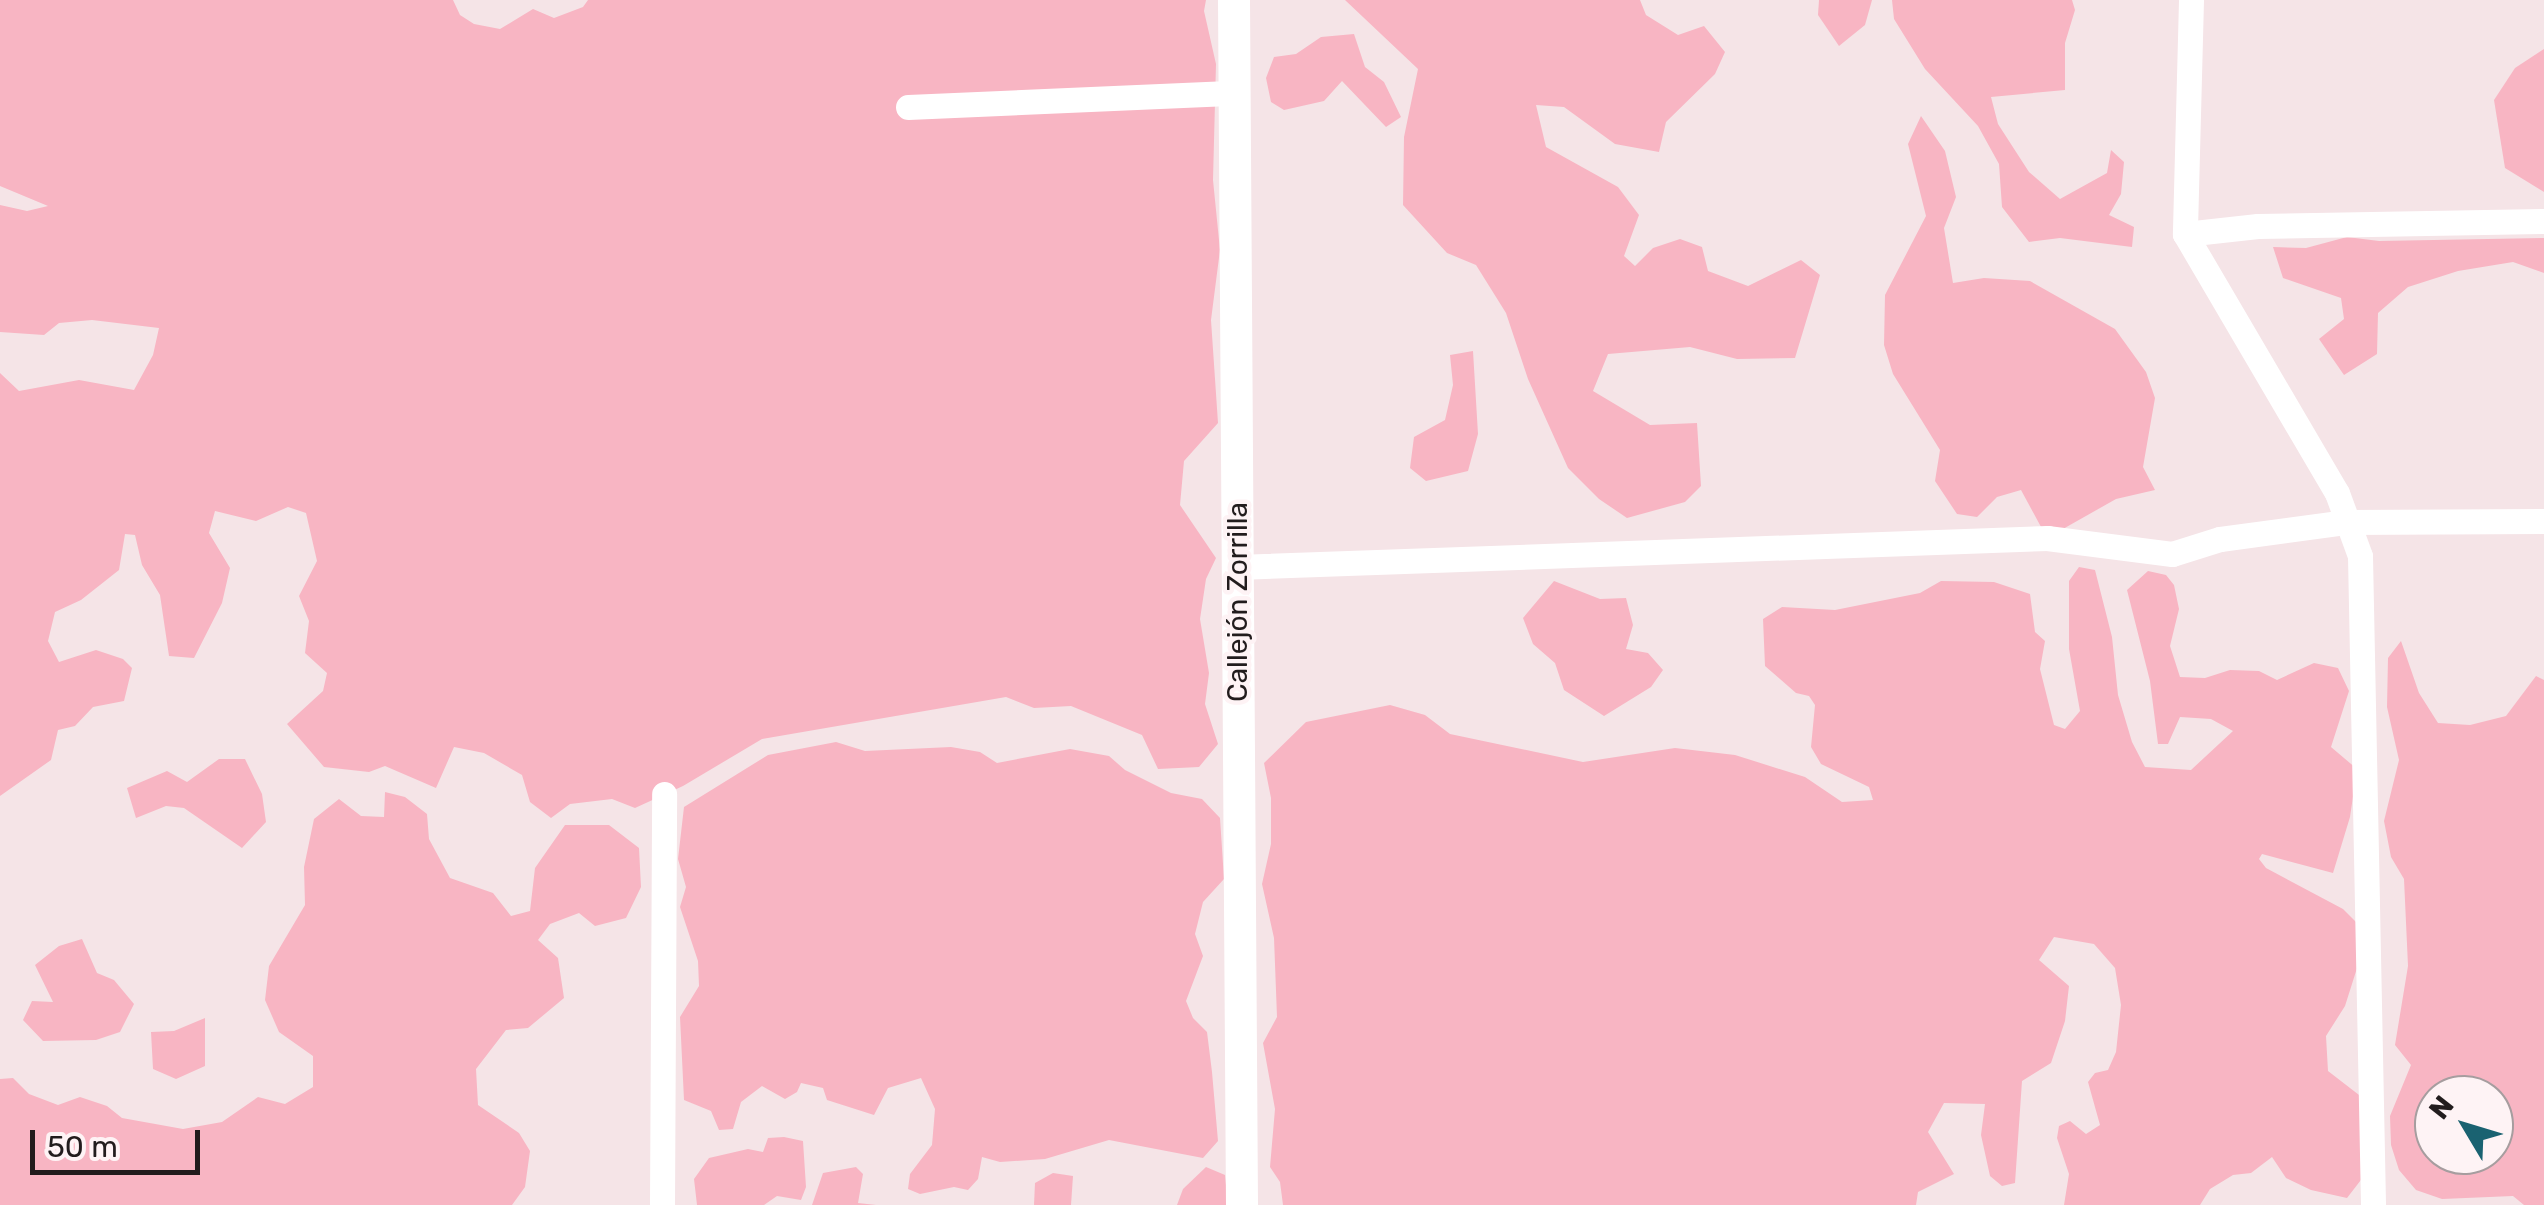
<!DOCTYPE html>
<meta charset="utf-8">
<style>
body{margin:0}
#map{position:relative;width:2544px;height:1205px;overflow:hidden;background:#f5e4e7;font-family:Rubik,sans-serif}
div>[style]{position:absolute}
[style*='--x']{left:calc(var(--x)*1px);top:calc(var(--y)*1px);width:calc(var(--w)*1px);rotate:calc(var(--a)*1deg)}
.green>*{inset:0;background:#f8b5c3}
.minor>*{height:25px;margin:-12.5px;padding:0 12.5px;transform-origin:12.5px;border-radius:12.5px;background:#fff}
.tertiary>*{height:32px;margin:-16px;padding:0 16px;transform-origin:16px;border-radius:16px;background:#fff}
span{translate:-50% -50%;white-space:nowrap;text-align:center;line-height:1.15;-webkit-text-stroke:9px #fef3f5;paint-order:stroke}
.street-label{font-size:28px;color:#221c1d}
.north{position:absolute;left:2414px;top:1075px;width:100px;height:100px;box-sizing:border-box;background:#fef3f5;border:2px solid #a69d9f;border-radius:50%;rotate:308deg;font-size:28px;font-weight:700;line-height:40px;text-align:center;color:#221c1d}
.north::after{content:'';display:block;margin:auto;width:35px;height:45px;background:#1a6271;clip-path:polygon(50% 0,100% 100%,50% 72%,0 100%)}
.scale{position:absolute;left:30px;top:1130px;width:170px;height:45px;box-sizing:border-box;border:5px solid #221c1d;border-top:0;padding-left:12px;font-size:30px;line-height:35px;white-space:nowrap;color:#221c1d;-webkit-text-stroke:8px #fef3f5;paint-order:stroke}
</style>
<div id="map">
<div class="green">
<div style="clip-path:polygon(0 0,453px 0,460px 15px,474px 24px,500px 29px,533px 9px,554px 18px,583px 7px,588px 0,1206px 0,1204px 11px,1216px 64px,1213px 180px,1220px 250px,1211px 320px,1218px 423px,1184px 461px,1180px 505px,1216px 558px,1206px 579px,1200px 619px,1209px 673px,1205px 704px,1218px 744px,1199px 767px,1158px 769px,1142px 735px,1071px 706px,1034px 708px,1006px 697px,762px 739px,683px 786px,635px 808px,612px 799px,570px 804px,551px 818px,530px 802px,522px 775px,484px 753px,454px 747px,436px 788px,385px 766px,369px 772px,324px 767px,287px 724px,323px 691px,327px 673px,305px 653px,309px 621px,299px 596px,317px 561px,306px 513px,288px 507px,256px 521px,215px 511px,209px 533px,230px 568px,222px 603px,194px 658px,169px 656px,160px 595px,142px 565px,135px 535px,125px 534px,119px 570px,81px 600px,55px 612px,48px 641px,59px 662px,96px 650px,123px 659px,132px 668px,124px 701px,93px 707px,75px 726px,58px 730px,51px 760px,0 796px,0 373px,19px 391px,79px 380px,134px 390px,153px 355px,159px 328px,92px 320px,59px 323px,44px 335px,0 332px,0 205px,27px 211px,48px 206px,0 186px)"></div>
<div style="clip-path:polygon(1345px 0,1640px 0,1646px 15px,1678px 35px,1704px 26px,1725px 52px,1715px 74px,1666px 122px,1659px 152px,1615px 144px,1564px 107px,1536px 105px,1546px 147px,1618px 187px,1639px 215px,1624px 256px,1635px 266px,1653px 248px,1680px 239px,1702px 247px,1708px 271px,1748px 286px,1801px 260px,1820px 275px,1795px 358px,1737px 359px,1690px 347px,1608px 354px,1593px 391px,1650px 425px,1697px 423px,1701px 486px,1685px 502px,1627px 518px,1599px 499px,1568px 468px,1528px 379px,1506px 313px,1476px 265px,1447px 253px,1403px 205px,1404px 137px,1418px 69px)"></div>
<div style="clip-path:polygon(1819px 0,1872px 0,1865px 25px,1839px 46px,1818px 15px)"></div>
<div style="clip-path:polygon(1892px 0,2072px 0,2075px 10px,2065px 43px,2065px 90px,1991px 97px,1998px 124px,2029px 172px,2060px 199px,2107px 173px,2111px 150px,2124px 162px,2121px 194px,2109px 215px,2134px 227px,2132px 247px,2060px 238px,2029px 242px,2002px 207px,1999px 164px,1978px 126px,1925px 69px,1894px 19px)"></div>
<div style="clip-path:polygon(1354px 34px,1365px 67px,1384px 82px,1401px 117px,1386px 127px,1342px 81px,1324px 101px,1284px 110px,1271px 102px,1266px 78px,1274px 57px,1296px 54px,1321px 37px)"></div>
<div style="clip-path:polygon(2544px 49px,2544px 192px,2505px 168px,2494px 100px,2515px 68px)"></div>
<div style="clip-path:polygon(1921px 116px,1945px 151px,1956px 197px,1944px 228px,1953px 283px,1984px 278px,2030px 281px,2115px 329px,2146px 372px,2155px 398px,2143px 467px,2155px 490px,2116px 499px,2047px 538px,2021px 490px,1997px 497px,1977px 517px,1957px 514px,1935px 481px,1940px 450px,1893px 374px,1884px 345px,1885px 295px,1926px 216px,1908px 144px)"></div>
<div style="clip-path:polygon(2347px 237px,2379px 241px,2544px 238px,2544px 273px,2513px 262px,2458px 271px,2408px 287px,2378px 313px,2377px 354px,2344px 375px,2319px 339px,2344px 319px,2341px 298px,2283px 278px,2273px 247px,2306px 248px)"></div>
<div style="clip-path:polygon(1473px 351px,1478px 434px,1468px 471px,1426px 481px,1410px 468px,1414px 437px,1445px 420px,1453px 385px,1450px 355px)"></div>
<div style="clip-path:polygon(2079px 567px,2095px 570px,2112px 637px,2118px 695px,2132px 742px,2145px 767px,2191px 770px,2233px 731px,2211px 719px,2180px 717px,2168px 744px,2158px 744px,2150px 681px,2127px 590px,2148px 571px,2166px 575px,2174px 585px,2179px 609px,2170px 646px,2180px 677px,2205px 678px,2230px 670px,2259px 671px,2277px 680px,2314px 663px,2338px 668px,2349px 691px,2331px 747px,2357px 769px,2350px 817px,2333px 873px,2262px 854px,2259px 859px,2266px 868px,2343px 909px,2359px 925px,2358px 965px,2345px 1006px,2326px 1036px,2328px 1071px,2372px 1105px,2364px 1176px,2347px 1198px,2311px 1190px,2286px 1178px,2272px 1157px,2251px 1173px,2233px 1175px,2210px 1189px,2200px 1205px,2064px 1205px,2069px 1174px,2057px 1138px,2059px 1126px,2070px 1121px,2086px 1134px,2100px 1125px,2088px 1082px,2095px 1073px,2108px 1070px,2116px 1052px,2121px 1005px,2115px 968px,2094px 944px,2054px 937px,2039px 960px,2069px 986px,2065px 1021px,2051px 1063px,2022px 1081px,2015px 1183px,2002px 1186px,1990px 1176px,1981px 1135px,1985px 1104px,1944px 1103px,1928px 1132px,1954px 1174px,1918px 1192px,1916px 1205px,1283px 1205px,1280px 1182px,1270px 1167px,1275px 1109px,1263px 1043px,1277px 1017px,1274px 938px,1262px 884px,1271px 844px,1271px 798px,1264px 763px,1306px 722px,1390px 705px,1425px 715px,1450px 734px,1583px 762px,1675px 748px,1735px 755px,1805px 777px,1842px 802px,1873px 800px,1869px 787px,1821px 764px,1811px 747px,1815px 705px,1809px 696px,1796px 693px,1765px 666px,1763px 619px,1782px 607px,1835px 610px,1920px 593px,1941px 581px,1994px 582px,2030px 594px,2035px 632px,2045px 641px,2040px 669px,2054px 725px,2065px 729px,2080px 711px,2069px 649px,2069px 581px)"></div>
<div style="clip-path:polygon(1554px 581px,1600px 599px,1626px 598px,1633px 625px,1626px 649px,1648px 653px,1663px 670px,1651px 687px,1604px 716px,1564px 690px,1555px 663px,1533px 644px,1523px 618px)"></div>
<div style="clip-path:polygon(evenodd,2401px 641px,2419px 693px,2438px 723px,2470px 725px,2506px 716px,2536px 676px,2544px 680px,2544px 1205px,2524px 1205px,2513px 1196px,2442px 1199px,2416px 1190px,2399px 1170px,2391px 1145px,2390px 1116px,2411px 1065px,2395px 1045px,2408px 966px,2404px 879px,2391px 857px,2384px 821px,2399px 760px,2387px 707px,2388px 658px,2401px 641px,2494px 1095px,2494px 1155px,2434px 1155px,2434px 1095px,2494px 1095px)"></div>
<div style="clip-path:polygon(836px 742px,865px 751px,951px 747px,980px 752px,997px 763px,1070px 749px,1109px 756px,1125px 770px,1171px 793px,1202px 799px,1220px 818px,1224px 879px,1203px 902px,1195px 934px,1203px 956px,1186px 1001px,1193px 1018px,1207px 1032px,1212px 1072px,1218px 1141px,1203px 1158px,1109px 1140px,1045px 1159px,1000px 1162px,982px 1157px,978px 1179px,968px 1190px,954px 1187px,920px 1194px,908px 1189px,910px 1174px,932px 1145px,935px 1109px,921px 1078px,888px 1088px,874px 1115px,827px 1100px,823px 1088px,801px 1083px,797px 1092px,785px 1099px,762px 1086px,741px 1102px,733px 1129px,719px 1130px,711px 1111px,684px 1100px,680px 1017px,699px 986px,698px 961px,680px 907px,686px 887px,678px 859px,684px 807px,768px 755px)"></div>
<div style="clip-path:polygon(219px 759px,245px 759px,262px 794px,266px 822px,242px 848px,184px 808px,166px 806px,136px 818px,127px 788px,167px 771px,187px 782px)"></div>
<div style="clip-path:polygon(385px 792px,405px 797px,427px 814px,429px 839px,450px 878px,493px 893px,511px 916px,530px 911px,535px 868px,565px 825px,609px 825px,639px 848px,641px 887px,626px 918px,595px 926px,579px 913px,550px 924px,538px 940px,558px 958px,564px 998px,528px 1028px,506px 1030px,476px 1069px,478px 1105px,519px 1133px,530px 1151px,525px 1187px,512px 1205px,0 1205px,0 1079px,13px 1078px,29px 1094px,58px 1105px,80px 1097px,107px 1106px,122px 1118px,183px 1129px,222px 1122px,258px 1097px,285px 1104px,313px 1087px,313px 1056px,279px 1032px,265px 1000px,269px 966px,305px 905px,304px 867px,314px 819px,339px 799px,361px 816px,384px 817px)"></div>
<div style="clip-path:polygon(82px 939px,97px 973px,114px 980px,134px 1004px,120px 1032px,96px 1040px,43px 1041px,23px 1020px,32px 1001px,53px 1002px,35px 965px,59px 946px)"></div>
<div style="clip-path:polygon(205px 1018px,205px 1066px,176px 1079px,153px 1069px,151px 1032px,174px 1031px)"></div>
<div style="clip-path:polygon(784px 1137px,803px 1141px,806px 1187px,801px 1200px,777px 1196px,764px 1205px,697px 1205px,694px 1179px,709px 1158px,748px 1149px,763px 1152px,768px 1138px)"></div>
<div style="clip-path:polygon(856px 1167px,863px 1174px,858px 1203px,876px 1205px,812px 1205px,823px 1173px)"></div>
<div style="clip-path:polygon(1206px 1167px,1225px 1175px,1228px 1205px,1177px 1205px,1183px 1189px)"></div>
<div style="clip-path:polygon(1053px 1173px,1073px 1176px,1071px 1205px,1034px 1205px,1035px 1183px)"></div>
</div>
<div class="minor">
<div style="--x:2191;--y:0;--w:234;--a:91.5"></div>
<div style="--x:2185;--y:234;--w:300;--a:59.6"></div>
<div style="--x:2337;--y:493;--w:67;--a:69.9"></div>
<div style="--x:2360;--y:556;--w:649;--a:88.85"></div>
<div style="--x:908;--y:107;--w:327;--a:-2.5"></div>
<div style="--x:2185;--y:234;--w:73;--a:-6.3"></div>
<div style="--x:2258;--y:226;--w:286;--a:-1"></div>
<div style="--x:1237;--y:567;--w:811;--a:-2.05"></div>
<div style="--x:2047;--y:538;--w:126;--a:7.3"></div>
<div style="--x:2172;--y:554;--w:50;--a:-17.4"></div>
<div style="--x:2220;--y:539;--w:126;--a:-7.7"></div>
<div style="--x:2345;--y:522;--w:199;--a:-0.3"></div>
<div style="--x:662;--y:1205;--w:411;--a:-89.7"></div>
</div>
<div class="tertiary">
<div style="--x:1234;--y:0;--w:1205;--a:89.62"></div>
</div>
<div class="street-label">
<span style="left:1238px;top:602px;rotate:-90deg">Callejón Zorrilla</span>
</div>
<div class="north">N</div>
<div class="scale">50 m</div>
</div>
